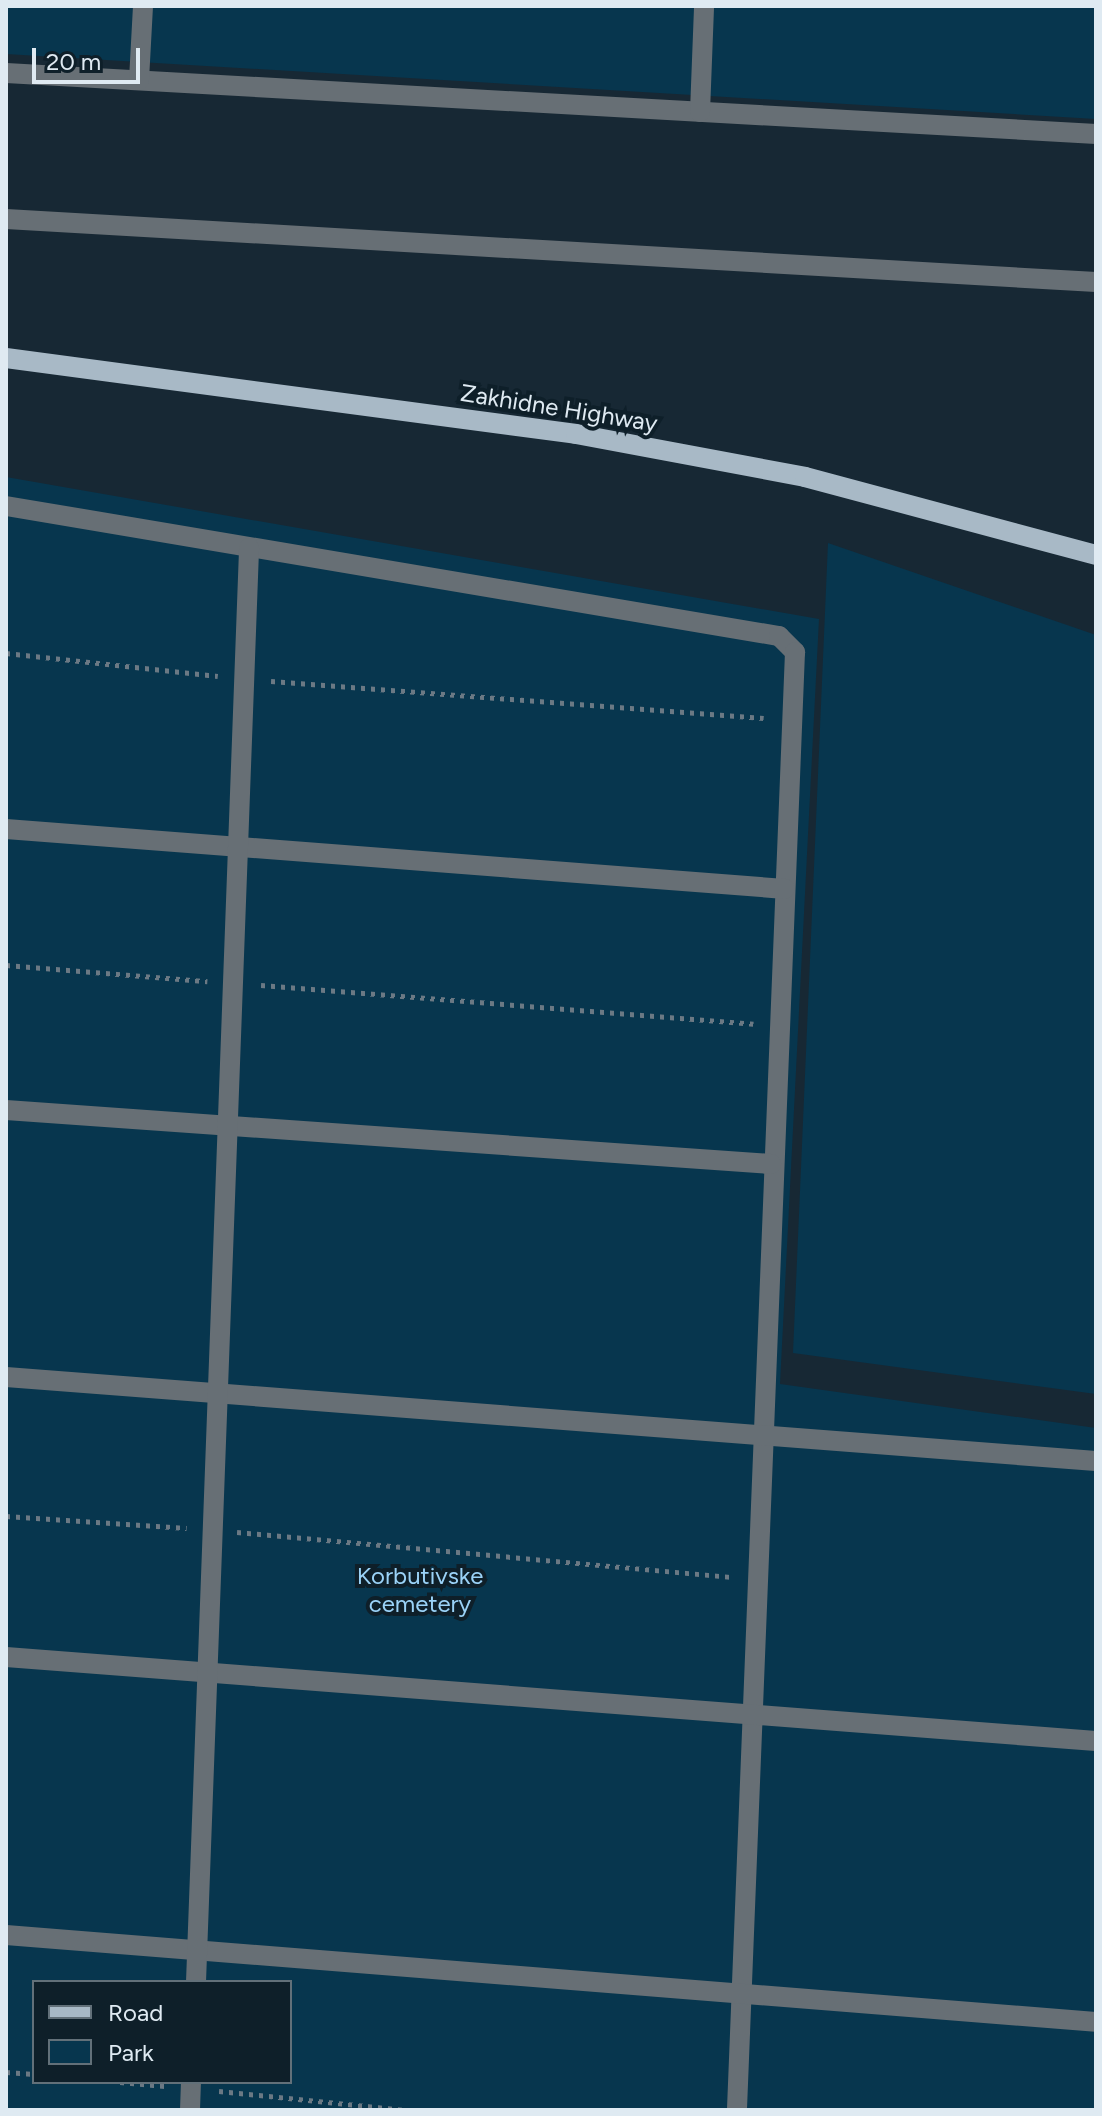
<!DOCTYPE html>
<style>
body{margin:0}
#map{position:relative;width:1102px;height:2116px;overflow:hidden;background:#172834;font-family:Figtree,sans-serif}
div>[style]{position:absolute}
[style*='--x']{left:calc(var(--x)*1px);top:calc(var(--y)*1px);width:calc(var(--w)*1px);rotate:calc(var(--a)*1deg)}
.green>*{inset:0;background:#07364e}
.path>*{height:5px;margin-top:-2.5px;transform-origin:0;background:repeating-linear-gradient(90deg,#6b7984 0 4px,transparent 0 10px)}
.minor>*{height:20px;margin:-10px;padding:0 10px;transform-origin:10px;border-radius:10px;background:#676f75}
.major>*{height:20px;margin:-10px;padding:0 10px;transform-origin:10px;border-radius:10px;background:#a8b9c6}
span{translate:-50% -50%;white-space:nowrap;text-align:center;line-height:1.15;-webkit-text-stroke:8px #0e1f29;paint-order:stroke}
.street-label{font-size:24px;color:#dfeaf2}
.park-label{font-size:24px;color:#9ad2f7}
.frame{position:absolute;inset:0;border:8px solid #dfeaf2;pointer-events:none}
.legend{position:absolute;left:32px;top:1980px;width:260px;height:104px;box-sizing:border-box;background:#0e1f29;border:2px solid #627079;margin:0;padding:10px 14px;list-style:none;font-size:24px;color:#dfeaf2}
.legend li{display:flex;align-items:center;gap:16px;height:40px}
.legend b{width:40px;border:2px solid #627079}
.scale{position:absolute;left:32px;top:48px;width:108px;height:36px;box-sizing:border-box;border:4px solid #dfeaf2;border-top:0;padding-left:10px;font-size:24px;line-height:28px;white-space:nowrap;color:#dfeaf2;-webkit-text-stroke:6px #0e1f29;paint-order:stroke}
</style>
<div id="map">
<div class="green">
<div style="clip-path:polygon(6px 6px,1096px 6px,1096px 119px,6px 54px)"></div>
<div style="clip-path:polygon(evenodd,6px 477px,819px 619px,780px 1384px,1096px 1428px,1096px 2110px,6px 2110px,6px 477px,34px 1982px,290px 1982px,290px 2082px,34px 2082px,34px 1982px)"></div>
<div style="clip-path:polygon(828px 543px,1096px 635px,1096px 1394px,793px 1353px)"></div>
</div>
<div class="path">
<div style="--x:6;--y:653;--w:213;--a:6.2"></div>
<div style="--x:271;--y:681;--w:494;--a:4.3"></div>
<div style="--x:6;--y:965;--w:202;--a:4.6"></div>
<div style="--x:261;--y:985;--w:494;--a:4.5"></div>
<div style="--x:6;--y:1516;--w:181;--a:3.8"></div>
<div style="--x:237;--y:1532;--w:498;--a:5.2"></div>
<div style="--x:6;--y:2072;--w:28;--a:4"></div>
<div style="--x:120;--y:2082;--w:45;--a:5.1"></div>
<div style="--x:219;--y:2091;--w:187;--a:5.8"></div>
</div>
<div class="minor">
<div style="--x:6;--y:73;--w:1092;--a:3.2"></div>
<div style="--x:139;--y:80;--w:74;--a:-86.9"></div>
<div style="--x:700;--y:112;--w:106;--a:-87.8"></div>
<div style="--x:6;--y:219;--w:1092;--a:3.31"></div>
<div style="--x:6;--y:506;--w:784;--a:9.55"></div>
<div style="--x:779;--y:636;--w:23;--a:45"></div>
<div style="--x:795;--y:652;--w:1459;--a:92.28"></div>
<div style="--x:6;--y:829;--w:781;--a:4.4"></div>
<div style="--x:6;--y:1110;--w:767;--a:4.04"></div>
<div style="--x:6;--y:1377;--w:1093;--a:4.41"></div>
<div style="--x:6;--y:1657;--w:1093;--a:4.41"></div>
<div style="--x:6;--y:1935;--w:1093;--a:4.56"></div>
<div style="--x:196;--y:1982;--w:1435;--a:-87.88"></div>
<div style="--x:190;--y:2110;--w:28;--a:-88"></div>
</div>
<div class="major">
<div style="--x:6;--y:358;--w:575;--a:7.59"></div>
<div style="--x:576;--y:434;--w:233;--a:10.6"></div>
<div style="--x:805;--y:477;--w:301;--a:15"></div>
</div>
<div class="street-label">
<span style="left:559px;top:408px;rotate:9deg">Zakhidne Highway</span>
</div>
<div class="park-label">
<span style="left:420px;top:1590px">Korbutivske<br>cemetery</span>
</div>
<div class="frame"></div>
<ul class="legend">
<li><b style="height:10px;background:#a8b9c6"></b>Road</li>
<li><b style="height:22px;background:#07364e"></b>Park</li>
</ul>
<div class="scale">20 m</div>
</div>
